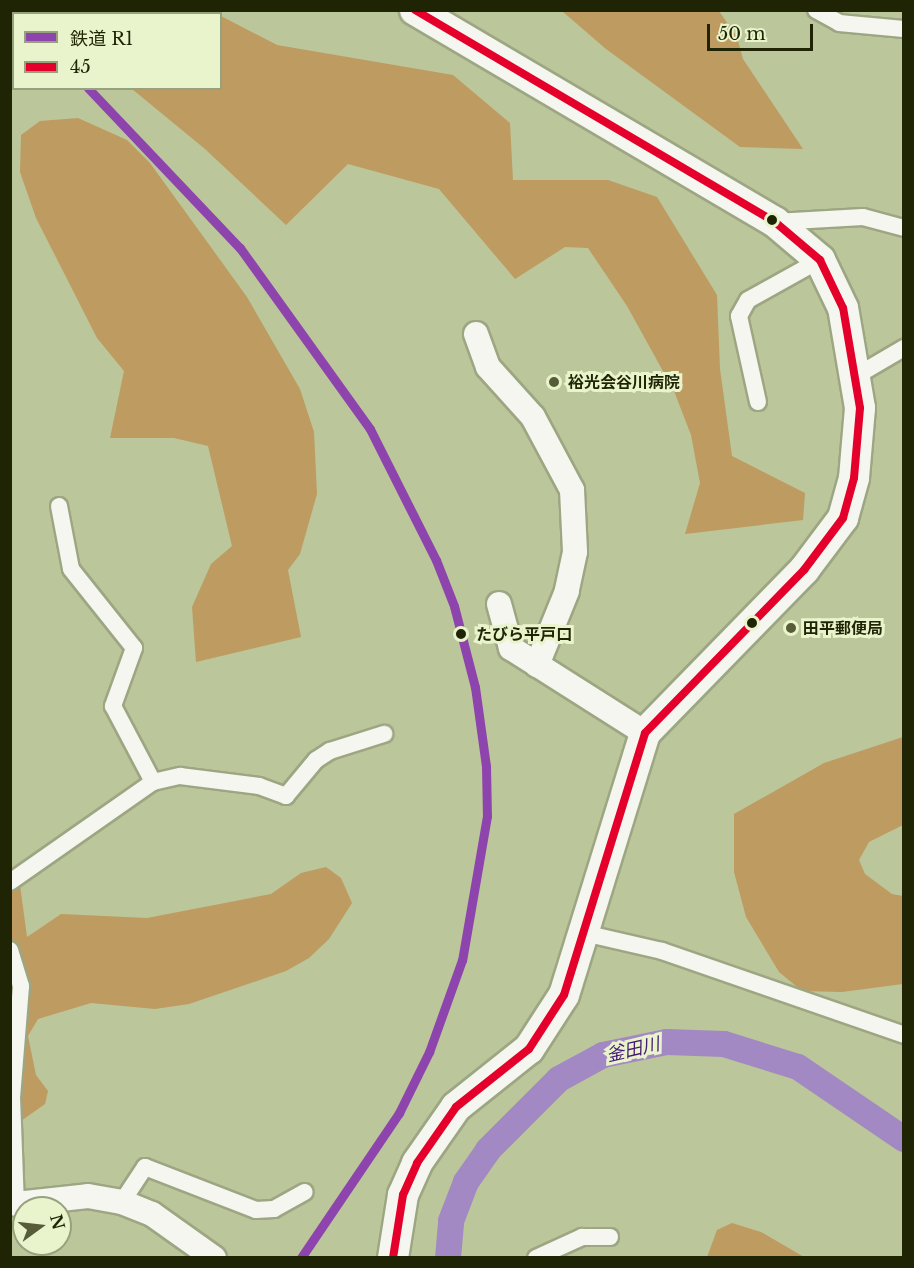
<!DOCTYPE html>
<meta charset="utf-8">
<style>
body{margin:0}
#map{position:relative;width:914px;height:1268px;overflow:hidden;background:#bbc69a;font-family:"Libre Baskerville","Noto Sans JP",serif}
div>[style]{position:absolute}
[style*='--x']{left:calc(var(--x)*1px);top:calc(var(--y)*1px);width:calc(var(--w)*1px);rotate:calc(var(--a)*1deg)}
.forest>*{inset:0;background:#be9b61}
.river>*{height:26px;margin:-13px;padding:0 13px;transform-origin:13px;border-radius:13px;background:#a289c3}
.street-tunnel>*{height:16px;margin-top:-8px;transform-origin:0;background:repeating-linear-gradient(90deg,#9ca67c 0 16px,transparent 0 24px)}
.roads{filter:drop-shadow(2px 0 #9da683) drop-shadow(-2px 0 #9da683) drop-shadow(0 2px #9da683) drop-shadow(0 -2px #9da683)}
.street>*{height:16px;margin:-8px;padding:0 8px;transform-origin:8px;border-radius:8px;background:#f5f6f0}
.secondary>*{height:24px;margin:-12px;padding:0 12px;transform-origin:12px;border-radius:12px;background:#f5f6f0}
.highway>*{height:30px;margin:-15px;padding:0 15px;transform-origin:15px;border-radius:15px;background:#f5f6f0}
.bus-1>*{height:8px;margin:-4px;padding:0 4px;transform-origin:4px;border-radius:4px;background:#e4002b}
.rail-1>*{height:9px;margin:-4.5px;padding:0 4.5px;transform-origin:4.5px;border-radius:4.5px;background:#8e44ad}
.dots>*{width:16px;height:16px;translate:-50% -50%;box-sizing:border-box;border:3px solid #e9f4cd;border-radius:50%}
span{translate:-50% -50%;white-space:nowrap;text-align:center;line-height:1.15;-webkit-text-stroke:6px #e9f4cd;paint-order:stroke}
.poi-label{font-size:16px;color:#1f2504;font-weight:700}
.left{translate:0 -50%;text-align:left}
.stop-label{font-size:16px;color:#1f2504;font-weight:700}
.water-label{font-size:18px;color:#441874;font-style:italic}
.frame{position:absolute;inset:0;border:12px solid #1f2504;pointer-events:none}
.legend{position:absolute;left:12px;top:12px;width:210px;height:78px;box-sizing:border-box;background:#e9f4cd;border:2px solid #98a17d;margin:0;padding:8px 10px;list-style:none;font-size:18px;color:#1f2504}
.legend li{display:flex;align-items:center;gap:12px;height:30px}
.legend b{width:30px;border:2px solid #98a17d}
.north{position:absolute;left:12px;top:1196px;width:60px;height:60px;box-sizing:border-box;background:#e9f4cd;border:2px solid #98a17d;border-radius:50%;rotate:75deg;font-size:16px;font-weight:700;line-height:24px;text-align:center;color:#1f2504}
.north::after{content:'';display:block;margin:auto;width:21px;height:27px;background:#565d38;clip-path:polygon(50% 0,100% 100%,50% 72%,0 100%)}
.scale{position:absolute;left:707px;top:24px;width:106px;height:27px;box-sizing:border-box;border:3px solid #1f2504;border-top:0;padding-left:8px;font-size:18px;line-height:21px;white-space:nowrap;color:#1f2504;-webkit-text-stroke:4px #e9f4cd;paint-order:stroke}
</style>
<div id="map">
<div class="forest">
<div style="clip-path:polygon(206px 10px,214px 13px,28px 11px,28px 10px)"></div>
<div style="clip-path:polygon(562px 11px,719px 11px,737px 37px,743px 59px,803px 149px,740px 147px,606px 49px)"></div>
<div style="clip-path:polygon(221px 16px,277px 45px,453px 75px,510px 123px,513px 180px,608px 180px,657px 197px,717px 295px,720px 369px,732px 456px,805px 493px,803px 520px,685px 534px,700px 483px,691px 435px,674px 391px,627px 306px,588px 248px,565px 247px,515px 279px,439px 189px,348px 164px,286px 225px,205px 149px,132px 89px,220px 88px)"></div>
<div style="clip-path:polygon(78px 118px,127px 140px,150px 163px,247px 297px,300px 389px,314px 432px,317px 494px,300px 554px,288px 570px,301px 637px,196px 662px,192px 607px,211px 564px,232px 546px,208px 446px,174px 438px,110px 438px,124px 371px,97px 338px,36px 218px,20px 172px,21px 135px,40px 121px)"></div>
<div style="clip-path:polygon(903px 737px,903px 825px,869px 842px,859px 860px,865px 874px,892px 894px,903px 896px,903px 984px,842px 992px,802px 991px,779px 972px,746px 917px,734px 872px,734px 814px,824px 763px)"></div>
<div style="clip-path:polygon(326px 867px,341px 878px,352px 903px,329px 939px,309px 958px,286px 971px,189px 1004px,155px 1009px,91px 1003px,38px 1019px,28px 1036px,36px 1075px,48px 1091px,45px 1104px,11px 1128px,10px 874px,20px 885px,27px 937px,61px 914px,147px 918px,271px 894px,301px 873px)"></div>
<div style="clip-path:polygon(732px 1223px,761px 1232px,804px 1257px,707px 1257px,717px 1230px)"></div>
</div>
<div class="river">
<div style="--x:448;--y:1258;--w:37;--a:-85"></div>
<div style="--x:451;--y:1221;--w:42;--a:-69"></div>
<div style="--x:466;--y:1182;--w:39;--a:-55"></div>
<div style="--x:488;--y:1150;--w:100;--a:-45"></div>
<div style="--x:559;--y:1079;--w:50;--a:-28.6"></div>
<div style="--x:603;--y:1055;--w:65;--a:-11.5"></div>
<div style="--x:667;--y:1042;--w:57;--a:2"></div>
<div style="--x:724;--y:1044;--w:77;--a:17.3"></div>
<div style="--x:798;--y:1067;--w:128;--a:34.2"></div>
</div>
<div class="street-tunnel">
<div style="--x:24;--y:14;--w:5;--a:-53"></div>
<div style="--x:10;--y:23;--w:4;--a:-14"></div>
</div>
<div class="roads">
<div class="street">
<div style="--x:816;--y:10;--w:26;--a:29"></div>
<div style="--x:839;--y:23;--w:65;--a:5.3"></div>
<div style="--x:775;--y:222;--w:88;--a:-3.3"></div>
<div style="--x:863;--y:217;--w:42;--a:15"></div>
<div style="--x:856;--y:376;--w:56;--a:-30.3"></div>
<div style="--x:758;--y:402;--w:88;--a:-102.5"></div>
<div style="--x:739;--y:316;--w:18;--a:-61"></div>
<div style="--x:748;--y:300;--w:82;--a:-29.1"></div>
<div style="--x:59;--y:506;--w:64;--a:79.2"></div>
<div style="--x:71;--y:569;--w:101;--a:51.4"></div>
<div style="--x:134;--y:648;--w:62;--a:109.9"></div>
<div style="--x:113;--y:706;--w:86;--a:62.2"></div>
<div style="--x:10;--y:882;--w:174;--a:-35"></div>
<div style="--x:153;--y:782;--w:28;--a:-13"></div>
<div style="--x:180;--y:776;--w:80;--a:7.2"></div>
<div style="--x:259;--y:786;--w:29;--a:20"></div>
<div style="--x:286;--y:796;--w:47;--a:-50.2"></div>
<div style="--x:316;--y:760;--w:17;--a:-33"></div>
<div style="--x:330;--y:751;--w:57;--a:-17.5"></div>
<div style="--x:584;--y:933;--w:80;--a:13"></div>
<div style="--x:662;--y:951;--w:256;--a:19.1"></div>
<div style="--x:10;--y:950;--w:38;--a:73"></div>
<div style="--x:21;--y:986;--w:111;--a:94.6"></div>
<div style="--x:12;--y:1097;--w:107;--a:87.9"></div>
<div style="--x:16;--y:1204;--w:6;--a:171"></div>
<div style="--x:122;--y:1202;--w:42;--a:-56.7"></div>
<div style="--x:145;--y:1167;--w:119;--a:21.2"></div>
<div style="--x:256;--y:1210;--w:18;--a:-3"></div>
<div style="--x:274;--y:1209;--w:35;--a:-29"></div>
<div style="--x:536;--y:1258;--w:51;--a:-24.5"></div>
<div style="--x:582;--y:1237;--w:28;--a:0"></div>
</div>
<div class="secondary">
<div style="--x:476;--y:334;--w:35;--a:70"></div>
<div style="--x:488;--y:367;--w:67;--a:48"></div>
<div style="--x:533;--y:417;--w:83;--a:61.9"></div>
<div style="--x:572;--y:490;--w:62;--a:87.2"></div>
<div style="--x:575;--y:552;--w:40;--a:102"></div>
<div style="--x:567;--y:591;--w:80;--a:112.1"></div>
<div style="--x:499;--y:604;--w:46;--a:74.7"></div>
<div style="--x:511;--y:648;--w:159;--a:32.4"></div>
<div style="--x:16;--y:1204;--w:72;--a:-6.3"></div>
<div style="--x:88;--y:1196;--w:35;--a:10"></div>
<div style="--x:122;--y:1202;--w:32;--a:22"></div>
<div style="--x:152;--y:1214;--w:76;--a:35.4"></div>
</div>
<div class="highway">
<div style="--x:393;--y:1258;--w:64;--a:-81"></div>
<div style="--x:403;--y:1195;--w:35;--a:-66"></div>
<div style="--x:417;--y:1163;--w:68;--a:-55.1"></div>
<div style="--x:456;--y:1107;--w:93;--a:-38.5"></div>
<div style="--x:529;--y:1049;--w:64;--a:-57.1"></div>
<div style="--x:564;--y:995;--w:274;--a:-72.8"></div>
<div style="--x:645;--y:733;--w:228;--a:-45.7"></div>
<div style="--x:804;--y:570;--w:65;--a:-53.1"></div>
<div style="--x:843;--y:518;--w:41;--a:-74.6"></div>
<div style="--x:854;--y:478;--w:70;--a:-85.1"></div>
<div style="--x:860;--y:408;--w:101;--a:-99.6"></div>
<div style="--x:843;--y:308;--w:53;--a:-115.6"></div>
<div style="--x:820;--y:260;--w:59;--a:-139.8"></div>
<div style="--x:775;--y:222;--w:418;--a:-149.5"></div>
</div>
</div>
<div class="bus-1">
<div style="--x:393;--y:1258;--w:64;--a:-81"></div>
<div style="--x:403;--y:1195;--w:35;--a:-66"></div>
<div style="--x:417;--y:1163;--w:68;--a:-55.1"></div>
<div style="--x:456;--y:1107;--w:93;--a:-38.5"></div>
<div style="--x:529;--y:1049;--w:64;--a:-57.1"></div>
<div style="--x:564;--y:995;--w:274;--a:-72.8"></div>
<div style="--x:645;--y:733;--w:228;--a:-45.7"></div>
<div style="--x:804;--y:570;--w:65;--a:-53.1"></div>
<div style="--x:843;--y:518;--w:41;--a:-74.6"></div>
<div style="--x:854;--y:478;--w:70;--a:-85.1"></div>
<div style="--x:860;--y:408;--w:101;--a:-99.6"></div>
<div style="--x:843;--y:308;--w:53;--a:-115.6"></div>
<div style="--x:820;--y:260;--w:59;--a:-139.8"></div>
<div style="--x:775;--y:222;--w:418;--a:-149.5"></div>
</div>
<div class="rail-1">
<div style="--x:88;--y:88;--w:221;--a:46.5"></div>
<div style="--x:240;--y:248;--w:223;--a:54.3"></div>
<div style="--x:370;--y:429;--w:147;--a:63.3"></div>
<div style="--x:436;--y:560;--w:49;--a:68.6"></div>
<div style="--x:454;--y:606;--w:84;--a:75.5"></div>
<div style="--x:475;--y:687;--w:80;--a:82.1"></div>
<div style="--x:486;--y:766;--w:50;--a:88.9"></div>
<div style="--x:487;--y:816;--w:146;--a:99.8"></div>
<div style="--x:462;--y:960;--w:98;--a:109.7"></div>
<div style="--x:429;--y:1052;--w:68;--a:116.2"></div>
<div style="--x:399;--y:1113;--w:175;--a:124.1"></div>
</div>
<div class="dots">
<div style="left:772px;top:220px;background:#1f2504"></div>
<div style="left:554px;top:382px;background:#565d38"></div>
<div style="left:752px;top:623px;background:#1f2504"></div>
<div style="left:791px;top:628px;background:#565d38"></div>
<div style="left:461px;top:634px;background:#1f2504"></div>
</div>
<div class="poi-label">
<span class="left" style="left:568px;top:382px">裕光会谷川病院</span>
<span class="left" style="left:803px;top:628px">田平郵便局</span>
</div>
<div class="stop-label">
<span class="left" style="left:476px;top:634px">たびら平戸口</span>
</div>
<div class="water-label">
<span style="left:633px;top:1050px;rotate:-13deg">釜田川</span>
</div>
<div class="frame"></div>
<ul class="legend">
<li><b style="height:8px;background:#8e44ad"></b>鉄道 R1</li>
<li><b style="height:8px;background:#e4002b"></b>45</li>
</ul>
<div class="north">N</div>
<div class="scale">50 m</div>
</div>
